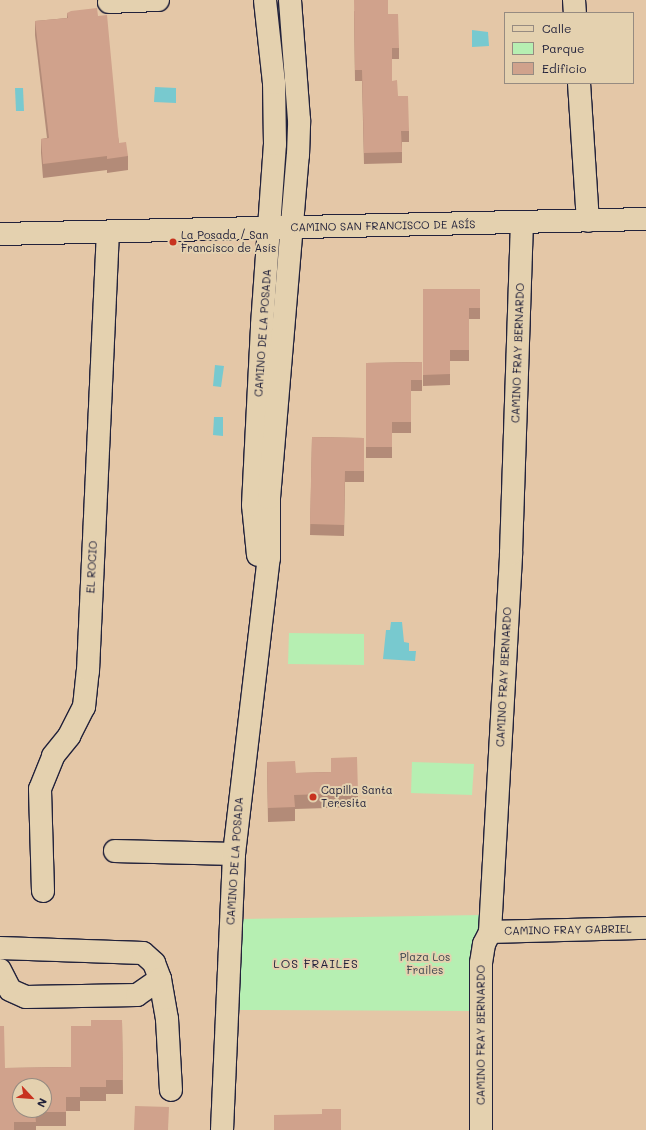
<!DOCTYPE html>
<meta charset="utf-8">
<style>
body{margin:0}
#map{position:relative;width:646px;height:1130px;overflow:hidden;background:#e4c7a7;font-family:Mali,sans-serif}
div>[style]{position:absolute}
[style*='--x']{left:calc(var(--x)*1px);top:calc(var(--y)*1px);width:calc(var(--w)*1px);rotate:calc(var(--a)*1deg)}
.green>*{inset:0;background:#b6efb2}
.water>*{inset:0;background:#78c9cf}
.roads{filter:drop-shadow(1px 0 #22223b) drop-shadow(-1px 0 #22223b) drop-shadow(0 1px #22223b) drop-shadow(0 -1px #22223b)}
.minor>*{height:22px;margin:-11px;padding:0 11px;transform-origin:11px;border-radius:11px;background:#e4d1af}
.major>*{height:22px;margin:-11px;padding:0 11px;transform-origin:11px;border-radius:11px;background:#e4d1af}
.wall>*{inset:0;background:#b38b78}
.building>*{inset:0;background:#d0a28c}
.dots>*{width:11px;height:11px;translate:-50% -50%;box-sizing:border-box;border:2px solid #e4d1af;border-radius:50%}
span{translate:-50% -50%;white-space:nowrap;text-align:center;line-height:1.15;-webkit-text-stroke:4px #e4d1af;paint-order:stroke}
.street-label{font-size:11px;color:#22223b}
.poi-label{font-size:11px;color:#22223b}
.left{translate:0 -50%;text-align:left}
.park-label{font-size:11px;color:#38414d}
.neighbourhood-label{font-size:12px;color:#22223b;letter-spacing:1px}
.legend{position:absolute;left:504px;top:12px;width:130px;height:72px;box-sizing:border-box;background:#e4d1af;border:1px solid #968b81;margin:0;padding:5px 7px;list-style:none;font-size:12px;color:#22223b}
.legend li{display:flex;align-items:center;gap:8px;height:20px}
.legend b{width:20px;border:1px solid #968b81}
.north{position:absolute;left:12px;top:1078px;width:40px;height:40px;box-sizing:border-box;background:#e4d1af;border:1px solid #968b81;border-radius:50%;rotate:116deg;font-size:11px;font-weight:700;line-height:16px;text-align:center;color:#22223b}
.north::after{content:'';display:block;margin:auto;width:14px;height:18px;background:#c8321e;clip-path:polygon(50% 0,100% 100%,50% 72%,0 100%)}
</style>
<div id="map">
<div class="green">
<div style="clip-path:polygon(275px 4px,280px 7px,289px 113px,287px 199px,282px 198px,284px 145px)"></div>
<div style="clip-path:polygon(289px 633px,364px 634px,364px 665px,288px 664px)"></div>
<div style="clip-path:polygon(412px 762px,474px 764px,472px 795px,411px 793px)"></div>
<div style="clip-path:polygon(480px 915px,476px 1011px,239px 1010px,243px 919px)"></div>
</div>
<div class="water">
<div style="clip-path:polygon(472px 30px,488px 32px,489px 46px,472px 47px)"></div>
<div style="clip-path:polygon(155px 87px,176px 88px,176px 103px,154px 102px)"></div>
<div style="clip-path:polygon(15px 88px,23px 88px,24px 111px,16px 111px)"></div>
<div style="clip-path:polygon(215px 365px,224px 366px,221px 387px,213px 386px)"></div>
<div style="clip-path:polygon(214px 417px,223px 417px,223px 436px,213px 435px)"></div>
<div style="clip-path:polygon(391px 622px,402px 622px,404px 642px,409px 643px,409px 651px,416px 651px,415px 661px,383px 659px,386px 630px,390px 630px)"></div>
</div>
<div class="roads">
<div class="minor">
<div style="--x:574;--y:0;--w:13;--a:86"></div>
<div style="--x:109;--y:2;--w:49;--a:-2.3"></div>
<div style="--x:579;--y:83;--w:138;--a:86.3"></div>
<div style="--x:258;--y:555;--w:50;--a:-95.7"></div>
<div style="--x:253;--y:505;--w:180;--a:-87.1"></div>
<div style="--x:262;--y:325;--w:181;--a:-85.9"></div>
<div style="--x:275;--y:144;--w:61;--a:-90.9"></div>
<div style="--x:274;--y:83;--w:83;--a:-96.2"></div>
<div style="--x:115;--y:851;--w:119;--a:1.4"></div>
<div style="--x:43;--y:891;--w:102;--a:-91.7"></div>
<div style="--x:40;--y:789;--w:35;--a:-68"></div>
<div style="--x:53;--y:756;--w:26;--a:-51"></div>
<div style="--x:69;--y:736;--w:33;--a:-63"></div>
<div style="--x:84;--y:707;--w:36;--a:-84"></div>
<div style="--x:88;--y:671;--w:439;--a:-87.4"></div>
<div style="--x:490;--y:932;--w:156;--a:-1.5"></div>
<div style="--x:0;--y:948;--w:143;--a:2"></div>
<div style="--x:143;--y:953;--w:15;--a:42"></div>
<div style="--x:154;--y:963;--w:17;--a:69"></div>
<div style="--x:160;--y:979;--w:41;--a:80.1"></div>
<div style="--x:167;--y:1019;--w:71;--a:86.8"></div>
<div style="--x:0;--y:970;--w:22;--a:63"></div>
<div style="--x:10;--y:990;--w:17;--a:24"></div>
<div style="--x:26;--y:997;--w:111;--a:-1"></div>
<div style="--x:137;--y:995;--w:28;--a:-35"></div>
<div style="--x:222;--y:1130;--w:276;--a:-87.5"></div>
<div style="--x:234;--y:854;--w:298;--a:-83.3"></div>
<div style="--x:269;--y:558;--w:60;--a:-90"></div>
<div style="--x:269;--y:498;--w:344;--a:-85.2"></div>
<div style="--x:298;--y:155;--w:35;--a:-88"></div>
<div style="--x:299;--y:120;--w:120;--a:-94.3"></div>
<div style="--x:481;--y:1130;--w:167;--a:-90"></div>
<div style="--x:481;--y:963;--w:19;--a:-81"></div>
<div style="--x:484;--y:944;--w:13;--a:-63"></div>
<div style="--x:490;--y:932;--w:380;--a:-86.8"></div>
<div style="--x:511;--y:553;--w:330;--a:-88.1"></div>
</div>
<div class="major">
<div style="--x:0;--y:234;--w:646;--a:-1.33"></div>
</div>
</div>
<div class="wall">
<div style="clip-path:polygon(354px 11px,388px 14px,399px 48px,399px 59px,392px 59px,392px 81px,409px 131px,409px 142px,402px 142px,402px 163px,364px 164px,362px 81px,355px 81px)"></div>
<div style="clip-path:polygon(67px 13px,98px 16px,119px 143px,128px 156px,128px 170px,107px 173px,107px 170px,43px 178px,41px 153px,41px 139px,47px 138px,35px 35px,35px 21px,67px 18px)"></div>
<div style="clip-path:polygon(423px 289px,480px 289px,480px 319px,469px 319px,469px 361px,450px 361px,450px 385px,423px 386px)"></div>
<div style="clip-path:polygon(422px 362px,422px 391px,411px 391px,411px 433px,392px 433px,392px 458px,366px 458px,366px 363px)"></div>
<div style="clip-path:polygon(312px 437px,364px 438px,364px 482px,345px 482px,344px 536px,310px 535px)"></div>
<div style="clip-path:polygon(331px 758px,358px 793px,358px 807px,295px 809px,295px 821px,268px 822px,267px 762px,296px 773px,331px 772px)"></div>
<div style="clip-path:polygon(122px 1020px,123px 1094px,106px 1094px,106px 1101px,80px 1101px,80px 1111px,66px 1111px,66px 1126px,36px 1126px,36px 1130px,0 1130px,5px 1068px,71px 1067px,91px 1026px)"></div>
</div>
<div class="building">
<div style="clip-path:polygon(354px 0,388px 0,388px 14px,398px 14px,399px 48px,392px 48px,392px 81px,397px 80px,398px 96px,408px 96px,409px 131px,401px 131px,402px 152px,364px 153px,362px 70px,355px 70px)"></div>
<div style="clip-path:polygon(97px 8px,98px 16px,107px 15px,119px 143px,126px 142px,128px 156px,107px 159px,107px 156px,43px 164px,41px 139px,49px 138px,35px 21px,68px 18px,67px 13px,71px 11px)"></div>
<div style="clip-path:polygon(423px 289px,480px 289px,480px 308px,469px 308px,469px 350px,450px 350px,450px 374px,423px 375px)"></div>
<div style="clip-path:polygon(422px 362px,422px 380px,411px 380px,411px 422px,392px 422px,392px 447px,366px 447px,366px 363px)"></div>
<div style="clip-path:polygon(312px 437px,364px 438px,364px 471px,345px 471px,344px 525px,310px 524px)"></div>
<div style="clip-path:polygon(357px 757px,358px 793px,294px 795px,295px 807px,268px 808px,267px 762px,295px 761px,296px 773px,331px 772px,331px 758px)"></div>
<div style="clip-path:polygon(evenodd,91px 1020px,122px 1020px,123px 1080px,106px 1080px,106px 1087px,80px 1087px,80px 1097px,66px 1097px,66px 1112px,35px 1112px,36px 1122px,14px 1122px,14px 1130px,0 1130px,0 1026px,4px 1026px,5px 1068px,71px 1067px,71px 1026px,91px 1026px,91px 1020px,20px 1086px,44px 1086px,44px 1110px,20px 1110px,20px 1086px)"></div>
<div style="clip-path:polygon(135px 1106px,169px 1107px,168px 1130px,134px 1130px)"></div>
<div style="clip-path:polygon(322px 1109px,341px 1109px,341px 1130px,274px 1130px,274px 1115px,322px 1114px)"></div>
</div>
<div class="dots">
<div style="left:173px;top:242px;background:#c8321e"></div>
<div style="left:313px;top:797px;background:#c8321e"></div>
</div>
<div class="street-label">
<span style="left:383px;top:226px;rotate:-1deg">CAMINO SAN FRANCISCO DE ASÍS</span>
<span style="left:263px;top:333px;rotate:-86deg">CAMINO DE LA POSADA</span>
<span style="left:518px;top:353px;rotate:-88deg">CAMINO FRAY BERNARDO</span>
<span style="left:92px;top:567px;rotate:-87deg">EL ROCIO</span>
<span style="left:504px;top:677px;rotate:-87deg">CAMINO FRAY BERNARDO</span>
<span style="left:235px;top:861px;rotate:-86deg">CAMINO DE LA POSADA</span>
<span style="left:568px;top:930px;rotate:-1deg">CAMINO FRAY GABRIEL</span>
<span style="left:481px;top:1035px;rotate:-90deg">CAMINO FRAY BERNARDO</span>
</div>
<div class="poi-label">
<span class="left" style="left:181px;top:242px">La Posada / San<br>Francisco de Asís</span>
<span class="left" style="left:321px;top:797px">Capilla Santa<br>Teresita</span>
</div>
<div class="park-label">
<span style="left:425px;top:964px">Plaza Los<br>Frailes</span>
</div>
<div class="neighbourhood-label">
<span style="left:316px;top:964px">LOS FRAILES</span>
</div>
<ul class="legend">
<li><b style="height:5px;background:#e4d1af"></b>Calle</li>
<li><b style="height:11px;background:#b6efb2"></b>Parque</li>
<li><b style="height:11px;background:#d0a28c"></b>Edificio</li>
</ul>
<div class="north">N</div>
</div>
